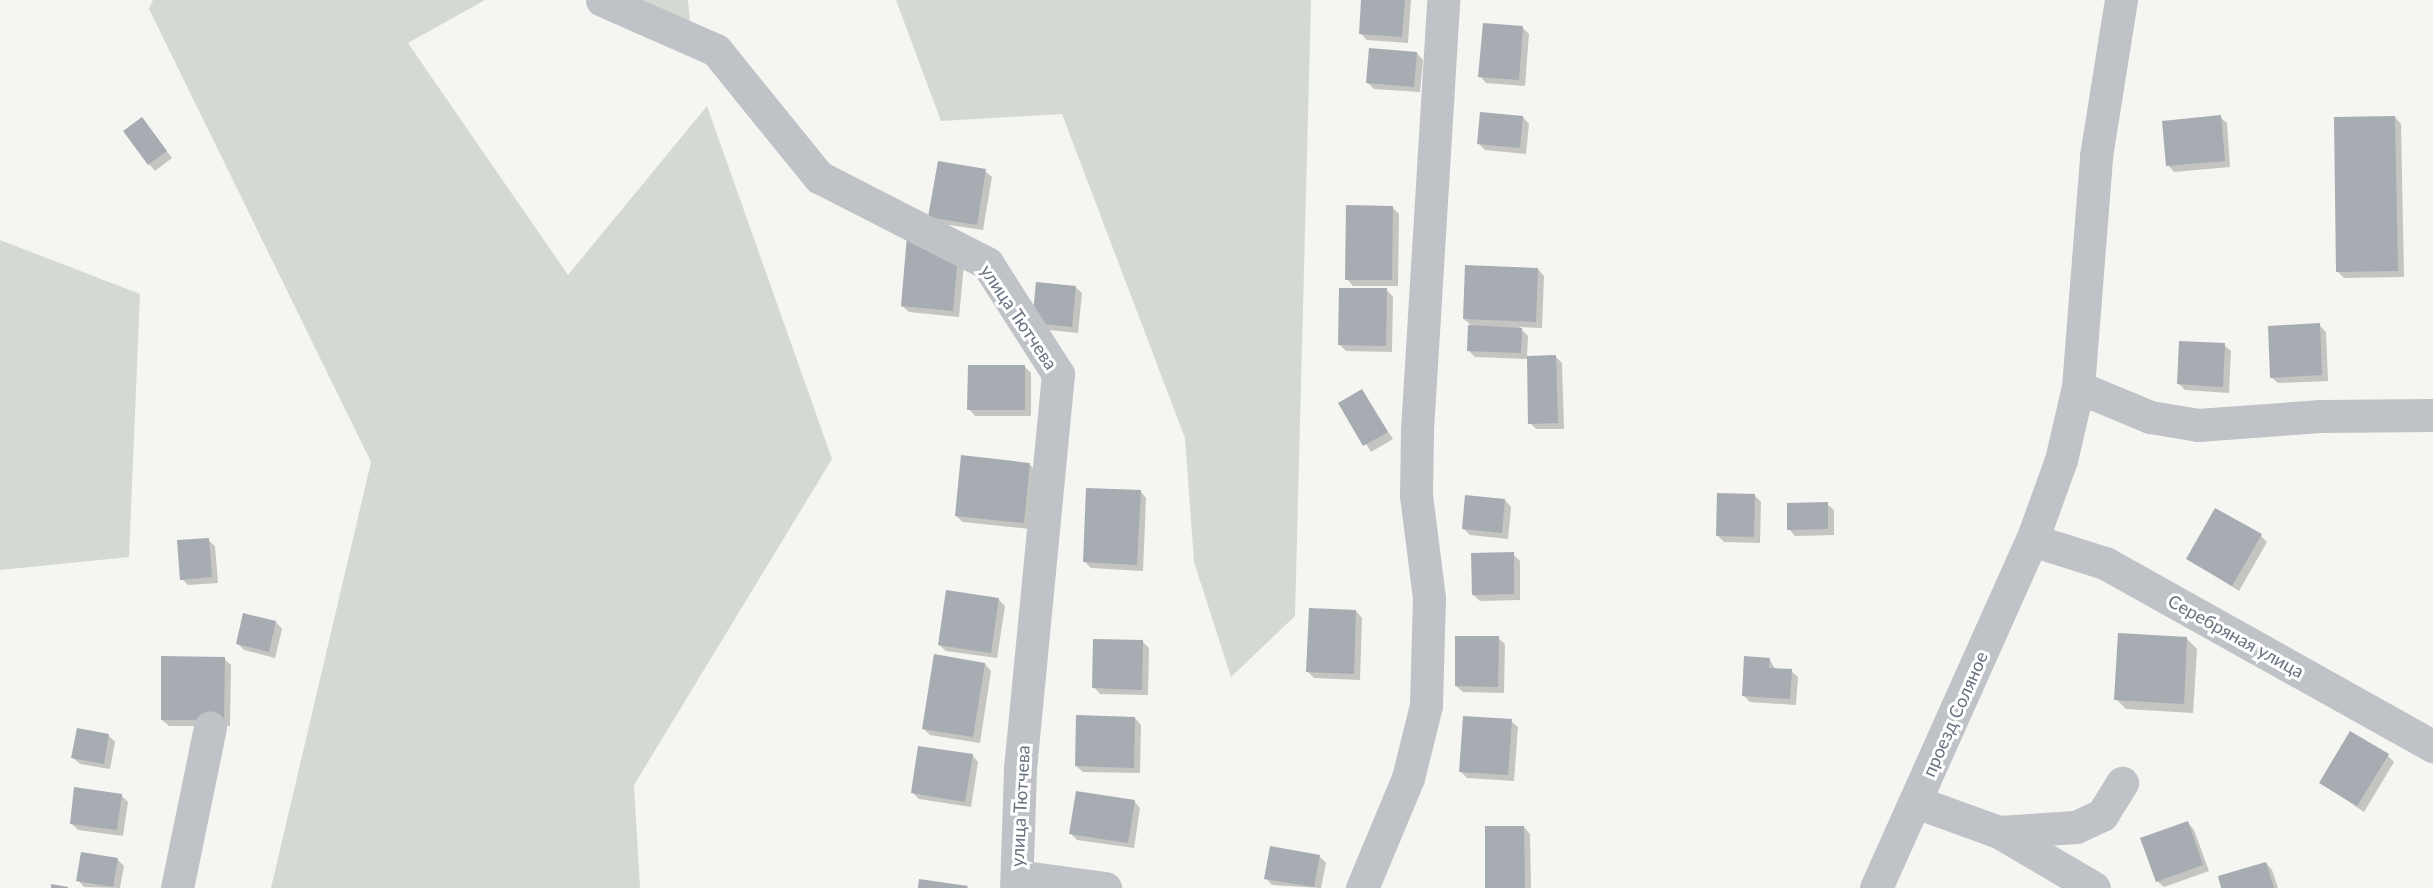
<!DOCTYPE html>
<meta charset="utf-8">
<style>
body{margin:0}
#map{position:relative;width:2433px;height:888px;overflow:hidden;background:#f5f5f2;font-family:Lato,sans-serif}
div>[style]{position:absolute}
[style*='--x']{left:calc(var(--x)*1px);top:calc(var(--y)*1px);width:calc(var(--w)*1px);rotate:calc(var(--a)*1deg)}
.green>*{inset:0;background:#d4dad2}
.shadow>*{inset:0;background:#0003}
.building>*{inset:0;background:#a7acb2}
.minor>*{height:33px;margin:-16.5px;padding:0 16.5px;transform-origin:16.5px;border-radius:16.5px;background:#bfc2c6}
span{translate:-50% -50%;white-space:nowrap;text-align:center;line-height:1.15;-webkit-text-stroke:6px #fff;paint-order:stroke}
.street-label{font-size:18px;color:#687280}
</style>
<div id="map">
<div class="green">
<div style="clip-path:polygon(153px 0,485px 0,408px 43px,568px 275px,707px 106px,832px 459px,634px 785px,640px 888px,271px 888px,371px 462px,149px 9px)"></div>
<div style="clip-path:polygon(622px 0,688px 0,691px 34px)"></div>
<div style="clip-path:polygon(896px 0,1311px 0,1295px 616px,1231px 677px,1194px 562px,1185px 438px,1062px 114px,941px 121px)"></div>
<div style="clip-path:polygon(0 240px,140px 294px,129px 557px,0 570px)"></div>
</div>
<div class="shadow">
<div style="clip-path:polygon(1363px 0,1411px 0,1408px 43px,1367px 40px,1360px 33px)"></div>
<div style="clip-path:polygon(1523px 28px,1529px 34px,1525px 86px,1486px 83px,1480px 76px)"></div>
<div style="clip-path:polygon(1417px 53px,1423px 60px,1420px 92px,1374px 89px,1367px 82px)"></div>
<div style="clip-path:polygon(1523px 117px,1529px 124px,1526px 154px,1485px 150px,1479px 144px)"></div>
<div style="clip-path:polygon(2220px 117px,2227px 123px,2230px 167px,2174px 172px,2168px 165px)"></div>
<div style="clip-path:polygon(2395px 117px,2401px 124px,2404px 277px,2344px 278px,2337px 271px)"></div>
<div style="clip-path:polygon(142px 119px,172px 158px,155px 171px,149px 164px)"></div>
<div style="clip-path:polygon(985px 171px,992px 177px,983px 230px,936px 223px,930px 216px)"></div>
<div style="clip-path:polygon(1392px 207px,1399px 214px,1398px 286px,1353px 286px,1347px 279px)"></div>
<div style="clip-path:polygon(908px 238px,964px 264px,959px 317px,909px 312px,902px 306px)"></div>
<div style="clip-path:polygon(1538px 269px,1544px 276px,1542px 328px,1519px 327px,1528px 336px,1527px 357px,1555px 356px,1562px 363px,1564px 429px,1536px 429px,1530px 423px,1528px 359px,1475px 357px,1468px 350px,1473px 327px,1464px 319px)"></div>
<div style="clip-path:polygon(1075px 287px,1082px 293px,1078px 333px,1040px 329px)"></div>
<div style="clip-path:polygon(1387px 290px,1393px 297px,1392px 352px,1346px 351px,1340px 345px)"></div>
<div style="clip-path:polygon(2319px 325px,2326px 332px,2328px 381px,2278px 383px,2271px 377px)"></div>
<div style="clip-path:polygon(2224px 345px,2231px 351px,2229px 393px,2185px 390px,2179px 384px)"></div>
<div style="clip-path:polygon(1025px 367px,1031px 373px,1031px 416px,975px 416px,969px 409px)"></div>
<div style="clip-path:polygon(1361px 391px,1393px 439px,1371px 452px,1340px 403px)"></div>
<div style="clip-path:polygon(1029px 464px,1036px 471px,1030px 529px,963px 522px,956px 516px)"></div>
<div style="clip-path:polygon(1140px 491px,1146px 498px,1143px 571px,1091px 568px,1084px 561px)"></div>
<div style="clip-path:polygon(1754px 495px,1761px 502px,1760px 543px,1724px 542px,1717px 535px)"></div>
<div style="clip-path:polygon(1505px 500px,1511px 507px,1508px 539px,1470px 535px,1464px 529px)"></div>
<div style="clip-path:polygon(1827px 504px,1834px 510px,1834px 535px,1795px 536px,1789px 529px)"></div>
<div style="clip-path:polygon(2261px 536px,2267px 542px,2239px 591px,2188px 559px)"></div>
<div style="clip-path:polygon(208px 540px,215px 546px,218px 583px,188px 585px,182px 579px)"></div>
<div style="clip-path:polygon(1513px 554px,1520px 561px,1520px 600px,1480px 601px,1473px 595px)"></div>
<div style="clip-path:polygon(998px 599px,1005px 606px,997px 658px,946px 651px,939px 645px)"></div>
<div style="clip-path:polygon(1356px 611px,1362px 618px,1360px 680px,1314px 678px,1308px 672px)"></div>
<div style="clip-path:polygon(276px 622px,282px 629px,275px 658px,244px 650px,238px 644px)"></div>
<div style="clip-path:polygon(1498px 638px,1505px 644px,1504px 693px,1463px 692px,1456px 686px)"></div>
<div style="clip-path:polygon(2187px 639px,2197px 649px,2193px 713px,2126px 709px,2116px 699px)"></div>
<div style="clip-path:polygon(1143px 642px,1149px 648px,1148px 695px,1100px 694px,1094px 687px)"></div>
<div style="clip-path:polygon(224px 659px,231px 665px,230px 726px,169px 726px,162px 720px)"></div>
<div style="clip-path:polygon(1769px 659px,1776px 670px,1791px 671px,1798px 677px,1796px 705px,1750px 702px,1743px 695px)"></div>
<div style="clip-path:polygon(985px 664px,991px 671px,980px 743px,930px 735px,923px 728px)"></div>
<div style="clip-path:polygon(1135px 718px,1141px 725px,1140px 773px,1083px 772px,1076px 766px)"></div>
<div style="clip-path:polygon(1511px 721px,1518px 727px,1514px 781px,1467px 778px,1460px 771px)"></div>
<div style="clip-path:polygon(108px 735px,115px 742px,110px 769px,80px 764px,73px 758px)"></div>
<div style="clip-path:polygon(972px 755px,978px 762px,971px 807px,919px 799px,912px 792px)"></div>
<div style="clip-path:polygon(2388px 756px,2394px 762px,2364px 812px,2321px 783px)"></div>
<div style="clip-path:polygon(121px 795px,128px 802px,123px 836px,78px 830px,71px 823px)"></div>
<div style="clip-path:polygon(1134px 801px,1140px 808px,1134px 848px,1077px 840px,1071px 834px)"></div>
<div style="clip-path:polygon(2188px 823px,2194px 830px,2209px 871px,2164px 887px,2157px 881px)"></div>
<div style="clip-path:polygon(1524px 827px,1530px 834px,1531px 888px,1487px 888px)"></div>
<div style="clip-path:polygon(1319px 856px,1326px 863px,1321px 888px,1272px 885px,1266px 878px)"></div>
<div style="clip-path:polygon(117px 859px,124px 866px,120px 888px,84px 887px,78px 880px)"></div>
<div style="clip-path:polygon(2266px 863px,2272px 870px,2278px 888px,2223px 888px)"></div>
</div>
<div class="building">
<div style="clip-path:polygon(1361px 0,1405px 0,1402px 37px,1359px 34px)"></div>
<div style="clip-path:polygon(1483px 23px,1523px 26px,1519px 80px,1478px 77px)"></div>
<div style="clip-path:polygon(1369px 48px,1417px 52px,1414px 87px,1366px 83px)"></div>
<div style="clip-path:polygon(1480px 112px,1523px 116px,1520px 148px,1477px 144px)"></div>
<div style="clip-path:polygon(2221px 115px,2225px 161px,2166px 166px,2162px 121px)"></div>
<div style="clip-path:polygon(2395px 116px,2398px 271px,2336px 272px,2334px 117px)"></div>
<div style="clip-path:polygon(142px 117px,167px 151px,148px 165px,123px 131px)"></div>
<div style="clip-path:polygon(938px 161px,986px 169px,977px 225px,928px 217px)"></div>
<div style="clip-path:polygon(1346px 205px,1393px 206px,1392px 280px,1345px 280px)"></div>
<div style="clip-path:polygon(907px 236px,958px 256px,953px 311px,901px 306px)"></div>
<div style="clip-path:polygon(1465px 265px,1538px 268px,1536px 322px,1463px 319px)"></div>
<div style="clip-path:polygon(1036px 282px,1076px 286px,1072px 327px,1032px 323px)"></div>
<div style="clip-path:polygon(1339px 288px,1387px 288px,1386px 346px,1338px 345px)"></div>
<div style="clip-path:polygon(2320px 323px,2322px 375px,2270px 378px,2268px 326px)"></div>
<div style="clip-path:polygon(1468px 325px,1522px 328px,1521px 353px,1467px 351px)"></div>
<div style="clip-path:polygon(2179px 341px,2225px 343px,2223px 387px,2177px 384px)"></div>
<div style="clip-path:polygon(1556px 355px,1558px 423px,1528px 424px,1527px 356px)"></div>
<div style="clip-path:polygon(968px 365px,1025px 365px,1025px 410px,967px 410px)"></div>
<div style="clip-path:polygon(1362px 389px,1388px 432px,1363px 446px,1338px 403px)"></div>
<div style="clip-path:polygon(961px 455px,1030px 463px,1024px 523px,955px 516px)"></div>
<div style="clip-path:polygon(1086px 488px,1141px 490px,1137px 565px,1083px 562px)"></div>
<div style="clip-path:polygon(1717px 493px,1755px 494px,1754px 537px,1716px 536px)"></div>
<div style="clip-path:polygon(1465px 495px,1505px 499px,1502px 533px,1462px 529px)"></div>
<div style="clip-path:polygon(1828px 502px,1828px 529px,1787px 530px,1787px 503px)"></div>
<div style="clip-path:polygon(2215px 508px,2262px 534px,2232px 586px,2186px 559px)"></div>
<div style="clip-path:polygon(209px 538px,212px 577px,180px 580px,177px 540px)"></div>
<div style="clip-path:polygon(1514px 552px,1514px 594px,1472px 595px,1471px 553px)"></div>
<div style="clip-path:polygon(946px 590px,999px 598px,991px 653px,938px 645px)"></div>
<div style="clip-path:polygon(1309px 608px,1356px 610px,1354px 674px,1306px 672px)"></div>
<div style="clip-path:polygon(243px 613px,276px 621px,269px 652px,236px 644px)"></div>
<div style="clip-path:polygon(2118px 633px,2187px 637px,2184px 704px,2114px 700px)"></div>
<div style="clip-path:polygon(1455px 636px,1499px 636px,1498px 687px,1455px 686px)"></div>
<div style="clip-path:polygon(1093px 639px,1143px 640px,1142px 690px,1092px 688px)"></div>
<div style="clip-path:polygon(934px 654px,985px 663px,973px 737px,922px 729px)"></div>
<div style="clip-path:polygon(161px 656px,225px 657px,224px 720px,161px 720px)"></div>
<div style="clip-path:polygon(1744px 656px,1770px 658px,1769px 668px,1792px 669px,1790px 699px,1742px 696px)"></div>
<div style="clip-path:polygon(1076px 715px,1135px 717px,1134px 768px,1075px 766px)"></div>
<div style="clip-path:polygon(1463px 716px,1512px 719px,1508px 775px,1459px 772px)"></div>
<div style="clip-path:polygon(77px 728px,109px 734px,104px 764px,71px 758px)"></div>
<div style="clip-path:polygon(2350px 731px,2389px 754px,2357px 806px,2319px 783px)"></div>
<div style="clip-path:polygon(918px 746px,973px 754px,965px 802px,911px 793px)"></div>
<div style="clip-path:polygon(74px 787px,122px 794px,117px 830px,70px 824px)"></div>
<div style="clip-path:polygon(1076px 791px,1135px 800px,1128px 843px,1069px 834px)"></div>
<div style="clip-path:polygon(2188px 821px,2203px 865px,2156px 882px,2140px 838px)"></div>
<div style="clip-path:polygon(1485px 826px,1524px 826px,1525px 888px,1485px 888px)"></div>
<div style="clip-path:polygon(1270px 846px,1320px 855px,1314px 887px,1264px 879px)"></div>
<div style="clip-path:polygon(81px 852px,118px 858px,113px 887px,76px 881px)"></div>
<div style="clip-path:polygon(2266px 862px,2274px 888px,2221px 888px,2218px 876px)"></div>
<div style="clip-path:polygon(919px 879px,968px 886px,967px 888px,918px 888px)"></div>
<div style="clip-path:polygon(51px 884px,68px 887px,68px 888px,51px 888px)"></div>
</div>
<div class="minor">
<div style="--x:602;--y:0;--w:124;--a:23.7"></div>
<div style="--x:716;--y:50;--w:164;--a:51"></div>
<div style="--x:819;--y:177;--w:189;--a:27.1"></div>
<div style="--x:987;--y:263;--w:132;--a:57.4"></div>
<div style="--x:1058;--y:374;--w:397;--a:95.5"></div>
<div style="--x:1020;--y:769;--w:119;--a:91.9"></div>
<div style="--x:2078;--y:387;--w:78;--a:22.6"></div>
<div style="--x:2150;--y:417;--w:49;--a:9.5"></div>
<div style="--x:2198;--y:425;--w:123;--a:-4.2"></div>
<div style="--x:2321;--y:416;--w:112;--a:-0.5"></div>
<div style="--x:2032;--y:540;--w:77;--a:17.5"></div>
<div style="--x:2105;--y:563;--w:376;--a:29.2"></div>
<div style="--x:1916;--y:802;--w:88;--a:19.9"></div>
<div style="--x:1999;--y:832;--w:110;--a:30.5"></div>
<div style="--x:1999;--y:832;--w:77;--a:-3.7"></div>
<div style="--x:2076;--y:827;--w:29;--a:-25"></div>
<div style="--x:2102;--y:815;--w:38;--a:-58"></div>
<div style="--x:1017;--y:876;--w:89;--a:7.8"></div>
<div style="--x:177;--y:888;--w:164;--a:-78.4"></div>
<div style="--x:1362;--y:888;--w:119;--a:-67.3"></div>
<div style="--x:1408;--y:778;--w:75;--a:-76.1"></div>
<div style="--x:1426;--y:705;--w:107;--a:-88.4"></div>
<div style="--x:1429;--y:598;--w:104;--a:-97.2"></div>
<div style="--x:1416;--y:495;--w:65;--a:-89.1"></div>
<div style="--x:1417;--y:430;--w:431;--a:-86.5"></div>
<div style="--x:1876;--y:888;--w:381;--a:-65.9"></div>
<div style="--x:2032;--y:540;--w:85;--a:-70.1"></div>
<div style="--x:2061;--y:460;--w:75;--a:-76.9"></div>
<div style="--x:2078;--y:387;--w:232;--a:-85.5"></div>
<div style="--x:2096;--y:156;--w:158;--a:-80.9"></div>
</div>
<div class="street-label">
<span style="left:1019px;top:317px;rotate:56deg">улица Тютчева</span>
<span style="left:2236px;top:636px;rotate:29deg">Серебряная улица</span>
<span style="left:1955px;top:714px;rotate:-66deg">проезд Соляное</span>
<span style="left:1020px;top:806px;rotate:-87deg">улица Тютчева</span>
</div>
</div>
